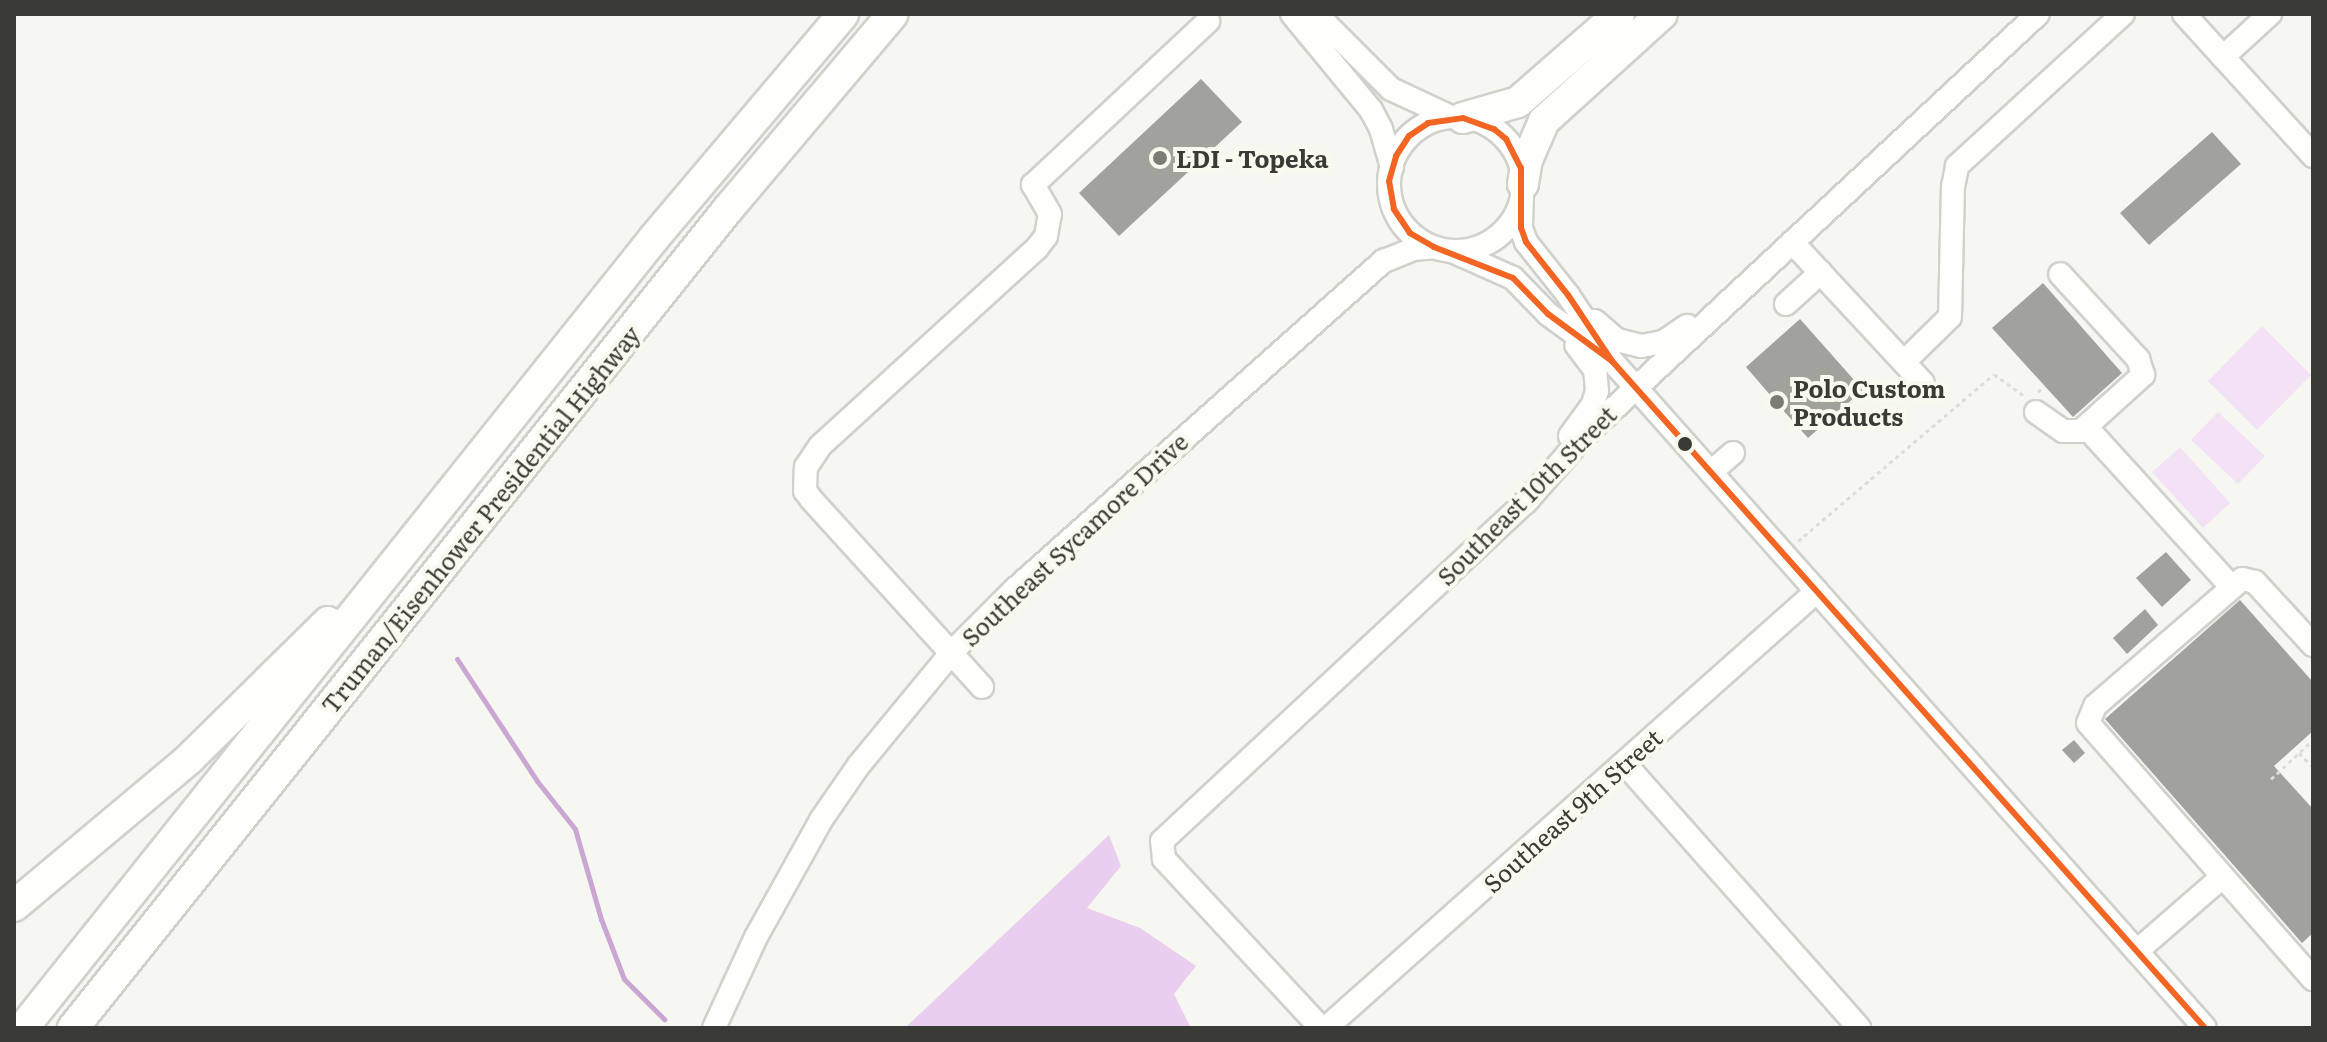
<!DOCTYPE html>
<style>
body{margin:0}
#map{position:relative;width:2327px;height:1042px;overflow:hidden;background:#f7f7f1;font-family:Literata,serif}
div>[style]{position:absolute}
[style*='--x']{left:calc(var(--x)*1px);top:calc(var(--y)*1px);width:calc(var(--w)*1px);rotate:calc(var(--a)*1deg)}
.green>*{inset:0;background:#f3e1f6}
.forest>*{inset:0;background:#eacef0}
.stream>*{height:5px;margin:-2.5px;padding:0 2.5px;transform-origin:2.5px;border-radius:2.5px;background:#caa7d2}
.building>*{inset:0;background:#a2a29d}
.path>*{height:3px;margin-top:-1.5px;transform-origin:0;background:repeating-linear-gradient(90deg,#dcdcda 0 4px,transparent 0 8px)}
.roads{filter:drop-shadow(2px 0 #d1d1cc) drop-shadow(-2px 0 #d1d1cc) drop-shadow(0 2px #d1d1cc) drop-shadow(0 -2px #d1d1cc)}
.minor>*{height:22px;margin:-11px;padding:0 11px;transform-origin:11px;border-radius:11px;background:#fefefd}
.minor>.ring{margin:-11px;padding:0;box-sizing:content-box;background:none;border:22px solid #fefefd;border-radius:50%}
.highway>*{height:30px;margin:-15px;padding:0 15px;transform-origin:15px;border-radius:15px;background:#fefefd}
.bus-1>*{height:6px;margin:-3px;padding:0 3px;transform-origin:3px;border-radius:3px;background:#f26522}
.dots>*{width:22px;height:22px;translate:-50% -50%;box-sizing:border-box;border:4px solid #f9f9ef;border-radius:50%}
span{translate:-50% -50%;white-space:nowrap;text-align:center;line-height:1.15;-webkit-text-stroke:8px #f9f9ef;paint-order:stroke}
.poi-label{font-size:24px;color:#3a3a36;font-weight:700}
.left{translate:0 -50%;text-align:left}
.street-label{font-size:24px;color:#3a3a36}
.frame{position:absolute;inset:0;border:16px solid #3a3a36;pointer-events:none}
</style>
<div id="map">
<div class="green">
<div style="clip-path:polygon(2262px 326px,2311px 375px,2257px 430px,2208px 381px)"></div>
<div style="clip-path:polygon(2218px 412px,2265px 456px,2238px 484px,2191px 440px)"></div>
<div style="clip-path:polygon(2180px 447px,2230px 503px,2203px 528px,2152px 472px)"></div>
</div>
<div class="forest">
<div style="clip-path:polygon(1109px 835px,1121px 866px,1087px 908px,1140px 928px,1196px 966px,1174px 994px,1191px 1028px,905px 1028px)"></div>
</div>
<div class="stream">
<div style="--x:457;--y:659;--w:146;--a:56.7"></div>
<div style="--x:537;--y:781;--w:61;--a:51.6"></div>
<div style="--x:575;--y:829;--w:94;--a:73.9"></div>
<div style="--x:601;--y:919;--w:64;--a:69"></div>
<div style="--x:624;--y:979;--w:57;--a:45"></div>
</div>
<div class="building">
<div style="clip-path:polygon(1201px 79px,1242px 122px,1119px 236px,1079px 193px)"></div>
<div style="clip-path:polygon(2212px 132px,2241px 164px,2149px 245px,2120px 213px)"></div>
<div style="clip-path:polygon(2043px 283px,2122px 373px,2073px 417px,1992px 328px)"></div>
<div style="clip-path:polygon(1800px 319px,1863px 390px,1808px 438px,1782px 409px,1777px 413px,1766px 400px,1771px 396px,1746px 367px)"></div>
<div style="clip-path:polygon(2166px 552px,2191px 580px,2162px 607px,2136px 578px)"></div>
<div style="clip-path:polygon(2240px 600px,2313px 682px,2313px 731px,2274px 766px,2313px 809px,2313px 933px,2302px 943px,2105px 719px)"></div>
<div style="clip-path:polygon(2145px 609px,2158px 625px,2127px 654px,2113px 638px)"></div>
<div style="clip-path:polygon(2074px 740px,2085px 753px,2074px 763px,2062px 750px)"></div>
</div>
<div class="path">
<div style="--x:2038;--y:392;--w:8;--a:-45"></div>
<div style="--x:1798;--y:541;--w:257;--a:-40.4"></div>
<div style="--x:1994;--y:374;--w:36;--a:36"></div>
<div style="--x:2299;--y:753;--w:20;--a:45"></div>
<div style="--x:2271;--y:779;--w:57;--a:-42.9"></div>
</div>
<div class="roads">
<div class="minor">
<div style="--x:1292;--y:14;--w:124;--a:50.5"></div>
<div style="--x:1371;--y:110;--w:21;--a:62"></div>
<div style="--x:1381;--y:129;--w:40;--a:74"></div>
<div style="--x:1316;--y:14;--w:106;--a:45"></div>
<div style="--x:1391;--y:89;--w:66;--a:25"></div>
<div style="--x:2184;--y:14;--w:192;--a:47.7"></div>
<div style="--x:2223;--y:57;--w:64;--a:-42.5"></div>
<div class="ring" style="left:1389px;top:117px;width:112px;height:112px"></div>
<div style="--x:1522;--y:196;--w:32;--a:92"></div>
<div style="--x:1521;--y:228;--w:15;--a:70"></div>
<div style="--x:1526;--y:242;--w:68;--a:51.6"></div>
<div style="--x:1568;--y:295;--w:79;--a:56.3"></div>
<div style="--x:1612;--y:361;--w:892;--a:48.36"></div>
<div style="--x:1792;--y:242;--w:192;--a:47.1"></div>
<div style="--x:1452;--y:251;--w:67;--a:23.9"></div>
<div style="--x:1513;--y:278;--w:50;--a:45.8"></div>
<div style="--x:1548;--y:314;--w:64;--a:36.2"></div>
<div style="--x:1786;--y:304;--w:47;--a:-42.4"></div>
<div style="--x:1595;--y:321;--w:29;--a:41"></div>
<div style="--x:1617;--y:340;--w:25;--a:14"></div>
<div style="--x:1641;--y:346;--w:22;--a:-10"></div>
<div style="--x:1663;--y:342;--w:29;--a:-34"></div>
<div style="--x:1904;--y:362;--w:64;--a:-44.4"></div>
<div style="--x:1950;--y:317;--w:130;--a:-88.7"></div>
<div style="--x:1953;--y:187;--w:21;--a:-79"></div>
<div style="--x:1957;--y:166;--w:225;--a:-42.5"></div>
<div style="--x:2036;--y:412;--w:33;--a:35"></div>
<div style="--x:2063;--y:431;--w:18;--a:0"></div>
<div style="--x:2081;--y:431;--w:84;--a:-42.1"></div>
<div style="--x:2143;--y:375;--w:17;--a:-107"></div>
<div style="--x:2138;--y:359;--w:115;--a:-132.5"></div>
<div style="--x:2087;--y:428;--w:214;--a:47.7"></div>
<div style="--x:1570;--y:436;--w:39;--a:-54"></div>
<div style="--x:1593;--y:404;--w:14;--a:-73"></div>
<div style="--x:1597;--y:391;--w:21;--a:-95"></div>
<div style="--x:1595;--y:370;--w:31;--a:-127"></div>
<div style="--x:1711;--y:472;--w:29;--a:-41"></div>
<div style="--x:2313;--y:645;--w:86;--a:-132.6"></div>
<div style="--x:2255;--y:582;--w:13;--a:-167"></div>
<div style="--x:2242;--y:579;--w:194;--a:139.2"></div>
<div style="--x:2095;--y:706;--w:18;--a:112"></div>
<div style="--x:2088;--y:723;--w:341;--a:48.7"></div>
<div style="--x:982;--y:687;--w:253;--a:-132.3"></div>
<div style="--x:812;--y:500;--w:11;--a:-128"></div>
<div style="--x:805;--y:491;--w:24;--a:-88"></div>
<div style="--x:806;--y:467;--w:25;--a:-56"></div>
<div style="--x:820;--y:446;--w:294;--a:-42.4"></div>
<div style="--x:1037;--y:248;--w:15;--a:-53"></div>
<div style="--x:1046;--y:236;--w:22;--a:-80"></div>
<div style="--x:1050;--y:214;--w:34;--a:-120"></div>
<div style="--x:1033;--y:185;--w:240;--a:-43.1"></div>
<div style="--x:1625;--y:764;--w:353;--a:48.4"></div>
<div style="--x:2137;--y:951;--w:113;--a:-41"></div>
<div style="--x:714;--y:1028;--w:100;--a:-65.2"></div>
<div style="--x:756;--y:937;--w:134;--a:-60.9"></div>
<div style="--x:821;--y:820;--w:67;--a:-55.4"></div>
<div style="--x:859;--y:765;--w:146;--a:-50.5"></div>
<div style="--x:952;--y:652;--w:86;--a:-45"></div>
<div style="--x:1013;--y:591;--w:497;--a:-41.7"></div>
<div style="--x:1384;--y:261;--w:31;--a:-22"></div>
<div style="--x:1413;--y:249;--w:21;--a:-5"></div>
<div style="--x:1321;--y:1028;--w:231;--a:-132.9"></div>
<div style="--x:1164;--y:859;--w:18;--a:-96"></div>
<div style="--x:1162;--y:841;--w:497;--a:-43"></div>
<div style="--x:1526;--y:502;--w:82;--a:-48.9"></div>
<div style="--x:1580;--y:440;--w:625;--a:-42.93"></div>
<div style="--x:1326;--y:1028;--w:657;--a:-41.67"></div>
</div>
<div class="highway">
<div style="--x:1463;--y:118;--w:57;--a:-16.2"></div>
<div style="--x:1518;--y:102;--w:134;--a:-41.1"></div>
<div style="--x:1523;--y:184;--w:24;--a:-81"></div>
<div style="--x:1527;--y:160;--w:43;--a:-66.4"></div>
<div style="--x:1544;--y:121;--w:159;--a:-42.2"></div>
<div style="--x:14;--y:906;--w:229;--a:-40"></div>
<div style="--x:189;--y:759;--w:195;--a:-44.6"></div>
<div style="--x:23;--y:1028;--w:1011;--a:-51.38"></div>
<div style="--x:654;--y:238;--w:293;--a:-49.8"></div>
<div style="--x:73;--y:1028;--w:1049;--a:-51.35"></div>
<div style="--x:728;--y:209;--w:255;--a:-49.8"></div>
</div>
</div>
<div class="bus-1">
<div style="--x:1463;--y:118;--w:33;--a:20"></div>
<div style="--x:1494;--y:129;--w:16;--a:40"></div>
<div style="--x:1506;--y:139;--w:33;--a:63"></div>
<div style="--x:1521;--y:168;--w:60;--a:90"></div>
<div style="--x:1521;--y:228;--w:15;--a:70"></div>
<div style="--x:1526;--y:242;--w:68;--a:51.6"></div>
<div style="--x:1568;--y:295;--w:79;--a:56.3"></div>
<div style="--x:1612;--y:361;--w:79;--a:-143.7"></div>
<div style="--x:1548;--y:314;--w:50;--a:-134.2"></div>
<div style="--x:1513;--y:278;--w:85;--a:-158.6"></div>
<div style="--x:1434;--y:247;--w:28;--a:-150"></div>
<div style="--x:1410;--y:233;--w:29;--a:-124"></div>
<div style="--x:1394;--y:209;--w:28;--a:-100"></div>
<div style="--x:1389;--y:181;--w:26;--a:-74"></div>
<div style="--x:1396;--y:156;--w:24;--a:-57"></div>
<div style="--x:1409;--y:136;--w:23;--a:-34"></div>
<div style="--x:1428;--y:123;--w:35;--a:-8"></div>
<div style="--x:1612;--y:361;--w:892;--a:48.36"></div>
</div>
<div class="dots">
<div style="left:1160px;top:158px;background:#7c7c77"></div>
<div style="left:1777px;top:402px;background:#7c7c77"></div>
<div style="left:1685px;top:444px;background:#3a3a36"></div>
</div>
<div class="poi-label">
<span class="left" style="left:1176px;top:158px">LDI - Topeka</span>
<span class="left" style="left:1793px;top:402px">Polo Custom<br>Products</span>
</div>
<div class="street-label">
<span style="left:1526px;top:495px;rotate:-45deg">Southeast 10th Street</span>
<span style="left:480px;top:519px;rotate:-51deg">Truman/Eisenhower Presidential Highway</span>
<span style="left:1074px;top:539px;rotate:-43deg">Southeast Sycamore Drive</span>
<span style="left:1572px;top:810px;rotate:-42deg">Southeast 9th Street</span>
</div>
<div class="frame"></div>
</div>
